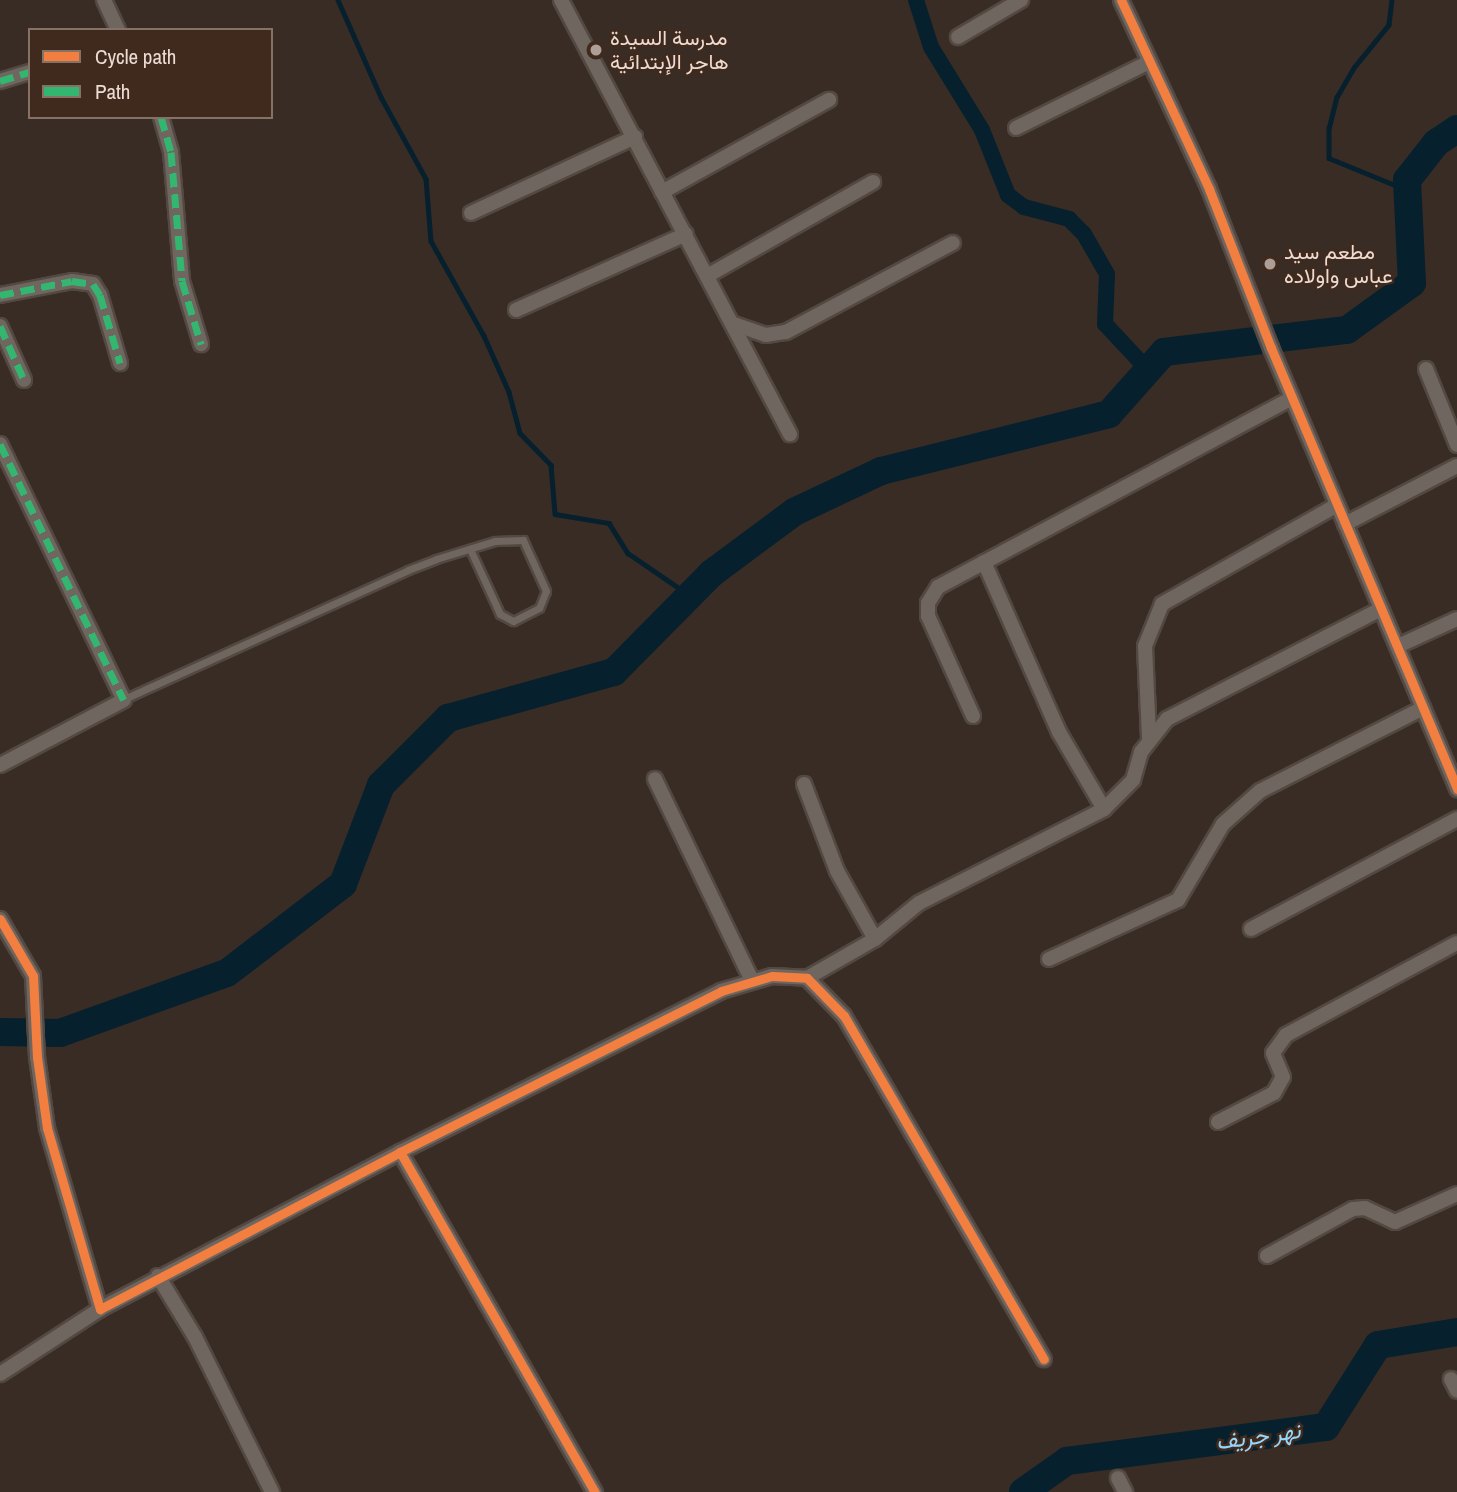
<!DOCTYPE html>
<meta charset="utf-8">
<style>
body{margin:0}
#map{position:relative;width:1457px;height:1492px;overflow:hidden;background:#382c25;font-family:"Archivo Narrow",Vazirmatn,sans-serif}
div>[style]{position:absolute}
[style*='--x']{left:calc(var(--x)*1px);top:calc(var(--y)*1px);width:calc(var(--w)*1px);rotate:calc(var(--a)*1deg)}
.stream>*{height:4.5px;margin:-2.25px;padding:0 2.25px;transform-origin:2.25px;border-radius:2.25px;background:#07202d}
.canal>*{height:16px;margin:-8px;padding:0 8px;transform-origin:8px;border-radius:8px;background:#07202d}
.river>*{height:28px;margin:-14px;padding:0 14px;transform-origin:14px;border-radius:14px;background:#07202d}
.roads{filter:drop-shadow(2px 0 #544942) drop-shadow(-2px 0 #544942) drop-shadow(0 2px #544942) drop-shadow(0 -2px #544942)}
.service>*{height:7px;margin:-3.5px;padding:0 3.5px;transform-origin:3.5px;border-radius:3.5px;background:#6f6660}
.minor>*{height:14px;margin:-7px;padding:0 7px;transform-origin:7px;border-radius:7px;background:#6f6660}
.quiet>*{height:7px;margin-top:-3.5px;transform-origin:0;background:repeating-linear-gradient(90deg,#33b770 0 14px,transparent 0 21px)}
.cycleway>*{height:9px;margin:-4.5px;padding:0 4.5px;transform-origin:4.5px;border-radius:4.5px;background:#f27e40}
.dots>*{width:19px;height:19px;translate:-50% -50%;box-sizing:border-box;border:4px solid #402a1d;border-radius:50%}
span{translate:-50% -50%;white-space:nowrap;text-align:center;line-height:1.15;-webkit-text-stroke:5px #402a1d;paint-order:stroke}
.poi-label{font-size:21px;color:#ecdcd4}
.left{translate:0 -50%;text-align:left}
.water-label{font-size:23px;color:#94d6fd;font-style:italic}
.legend{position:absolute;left:28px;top:28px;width:245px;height:91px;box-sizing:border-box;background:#402a1d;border:2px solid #857166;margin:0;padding:9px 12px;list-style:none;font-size:21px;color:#ecdcd4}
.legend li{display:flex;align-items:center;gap:14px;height:35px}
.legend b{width:35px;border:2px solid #857166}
</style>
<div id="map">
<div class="stream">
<div style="--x:338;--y:0;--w:106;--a:66.1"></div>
<div style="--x:381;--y:97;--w:94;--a:61.2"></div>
<div style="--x:426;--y:179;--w:62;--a:85.4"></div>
<div style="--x:431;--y:241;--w:109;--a:60.8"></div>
<div style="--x:484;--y:336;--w:61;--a:65.9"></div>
<div style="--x:509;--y:392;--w:42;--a:75"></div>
<div style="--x:520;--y:433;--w:45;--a:45.9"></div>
<div style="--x:551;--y:465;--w:49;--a:85.3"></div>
<div style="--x:555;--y:514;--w:55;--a:9.5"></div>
<div style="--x:609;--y:523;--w:36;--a:58"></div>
<div style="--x:628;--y:553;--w:74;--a:34.5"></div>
<div style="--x:1392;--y:0;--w:25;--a:97"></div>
<div style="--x:1389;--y:25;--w:55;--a:129.1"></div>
<div style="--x:1354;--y:68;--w:34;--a:120"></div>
<div style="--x:1337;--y:97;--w:32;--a:104"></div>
<div style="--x:1329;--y:128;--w:30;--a:90"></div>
<div style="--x:1329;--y:158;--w:84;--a:22.3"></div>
</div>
<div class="canal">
<div style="--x:916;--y:0;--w:49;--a:72.3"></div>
<div style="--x:931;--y:47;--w:97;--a:58.4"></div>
<div style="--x:982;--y:130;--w:70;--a:68.2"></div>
<div style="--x:1008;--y:195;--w:20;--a:37"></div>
<div style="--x:1024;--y:207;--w:47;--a:14.9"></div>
<div style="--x:1069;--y:219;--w:21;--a:45"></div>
<div style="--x:1084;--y:234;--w:46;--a:60.1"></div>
<div style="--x:1107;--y:274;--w:50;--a:92.3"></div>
<div style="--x:1105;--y:324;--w:63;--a:46.9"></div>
</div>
<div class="river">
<div style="--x:0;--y:1032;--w:60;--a:1"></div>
<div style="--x:60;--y:1033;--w:177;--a:-19.8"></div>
<div style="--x:227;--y:973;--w:146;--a:-37.5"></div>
<div style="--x:343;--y:884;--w:106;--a:-69"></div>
<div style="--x:381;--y:785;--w:95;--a:-45"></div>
<div style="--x:448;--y:718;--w:172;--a:-15.5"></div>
<div style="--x:614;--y:672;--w:139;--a:-45.3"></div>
<div style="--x:712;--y:573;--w:102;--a:-36.6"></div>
<div style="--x:794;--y:512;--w:96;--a:-25.2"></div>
<div style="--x:881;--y:471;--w:235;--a:-14"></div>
<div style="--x:1109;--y:414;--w:83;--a:-48.4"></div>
<div style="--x:1164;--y:352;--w:184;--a:-6.9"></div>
<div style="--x:1347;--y:330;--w:80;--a:-35.9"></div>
<div style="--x:1412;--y:283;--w:103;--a:-92.8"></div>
<div style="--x:1407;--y:180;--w:47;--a:-51.9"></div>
<div style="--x:1436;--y:143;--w:25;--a:-34"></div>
<div style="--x:1023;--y:1492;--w:54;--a:-35.2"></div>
<div style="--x:1067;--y:1461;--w:261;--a:-7.5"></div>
<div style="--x:1326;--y:1427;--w:97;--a:-57.6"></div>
<div style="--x:1378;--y:1345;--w:80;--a:-9.3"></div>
</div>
<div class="roads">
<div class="service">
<div style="--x:124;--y:699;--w:312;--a:-24.4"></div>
<div style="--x:408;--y:570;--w:30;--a:-21"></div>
<div style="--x:436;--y:559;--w:62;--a:-17"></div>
<div style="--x:495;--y:541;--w:28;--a:-2"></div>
<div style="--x:523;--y:540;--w:56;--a:65.7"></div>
<div style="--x:546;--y:591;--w:18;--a:112"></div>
<div style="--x:539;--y:608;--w:29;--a:153"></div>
<div style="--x:513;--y:621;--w:15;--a:-152"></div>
<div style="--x:500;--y:614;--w:72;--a:-114.8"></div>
</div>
<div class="minor">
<div style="--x:104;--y:0;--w:33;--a:65"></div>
<div style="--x:561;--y:0;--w:491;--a:62.2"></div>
<div style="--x:1121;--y:0;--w:208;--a:65"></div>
<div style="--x:1209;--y:189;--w:171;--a:68.7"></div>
<div style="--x:1271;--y:348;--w:479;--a:67.1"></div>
<div style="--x:958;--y:37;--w:73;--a:-30.4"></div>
<div style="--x:0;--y:81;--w:31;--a:-17"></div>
<div style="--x:161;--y:117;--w:36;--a:74"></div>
<div style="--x:171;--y:152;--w:129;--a:85.1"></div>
<div style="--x:182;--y:281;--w:66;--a:73.2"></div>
<div style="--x:1016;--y:128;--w:148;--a:-26.4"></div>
<div style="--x:662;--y:192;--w:191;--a:-28.9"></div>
<div style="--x:471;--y:213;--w:181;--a:-24.9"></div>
<div style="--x:707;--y:276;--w:191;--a:-29.5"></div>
<div style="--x:0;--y:295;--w:73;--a:-11"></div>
<div style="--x:72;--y:281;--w:21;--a:8"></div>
<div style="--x:93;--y:284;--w:13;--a:58"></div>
<div style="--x:100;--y:295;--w:71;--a:73.6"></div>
<div style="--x:516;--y:310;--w:186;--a:-24.1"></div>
<div style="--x:734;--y:324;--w:34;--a:19"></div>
<div style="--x:766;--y:335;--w:20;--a:-9"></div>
<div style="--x:786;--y:332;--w:189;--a:-28.1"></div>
<div style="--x:0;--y:326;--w:59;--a:66"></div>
<div style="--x:1426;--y:369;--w:82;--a:67.8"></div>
<div style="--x:0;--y:444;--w:284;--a:64.2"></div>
<div style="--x:124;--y:700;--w:140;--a:152.3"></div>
<div style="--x:1345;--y:524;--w:126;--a:-27.4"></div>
<div style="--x:984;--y:562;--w:186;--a:66.2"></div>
<div style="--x:1059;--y:732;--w:89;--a:59.7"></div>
<div style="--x:1398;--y:646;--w:65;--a:-24.6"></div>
<div style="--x:973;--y:716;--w:110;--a:-114.2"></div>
<div style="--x:928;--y:616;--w:13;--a:-90"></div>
<div style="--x:928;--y:603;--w:19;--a:-58"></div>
<div style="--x:938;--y:587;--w:401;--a:-28.1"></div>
<div style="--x:1149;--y:738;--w:92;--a:-92.5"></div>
<div style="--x:1145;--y:646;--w:45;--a:-68"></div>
<div style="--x:1162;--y:604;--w:201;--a:-29.5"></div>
<div style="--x:655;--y:779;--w:224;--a:64.3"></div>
<div style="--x:804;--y:784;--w:93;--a:69.2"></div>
<div style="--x:837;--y:871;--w:78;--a:60.8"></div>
<div style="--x:0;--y:919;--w:66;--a:59.9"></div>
<div style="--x:33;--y:976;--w:81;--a:87.2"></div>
<div style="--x:37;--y:1057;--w:72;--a:82"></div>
<div style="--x:47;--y:1128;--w:189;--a:73.7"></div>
<div style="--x:100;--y:1309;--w:339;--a:-27.6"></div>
<div style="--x:400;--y:1152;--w:392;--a:60.2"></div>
<div style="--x:1251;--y:929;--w:234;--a:-28.1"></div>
<div style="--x:1049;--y:959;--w:142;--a:-24.6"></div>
<div style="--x:1178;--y:900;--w:88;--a:-59.4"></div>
<div style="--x:1223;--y:824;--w:50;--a:-41.7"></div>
<div style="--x:1260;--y:791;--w:183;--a:-27"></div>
<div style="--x:807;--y:978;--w:78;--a:-29.8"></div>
<div style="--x:875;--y:939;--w:57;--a:-39.3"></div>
<div style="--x:919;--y:903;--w:208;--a:-26.9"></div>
<div style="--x:1104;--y:809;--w:41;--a:-45"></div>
<div style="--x:1133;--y:780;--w:29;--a:-74"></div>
<div style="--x:1141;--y:752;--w:42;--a:-51.8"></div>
<div style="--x:1167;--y:719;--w:241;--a:-27.2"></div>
<div style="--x:1218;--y:1122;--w:63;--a:-27.4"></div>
<div style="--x:1274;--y:1093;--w:18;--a:-61"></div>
<div style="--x:1283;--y:1077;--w:26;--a:-113"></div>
<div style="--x:1273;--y:1053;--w:22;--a:-54"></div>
<div style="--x:1286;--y:1035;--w:194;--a:-28.3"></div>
<div style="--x:400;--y:1152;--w:359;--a:-26.6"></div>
<div style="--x:721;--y:991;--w:53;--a:-16.4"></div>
<div style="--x:772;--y:976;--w:35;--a:3"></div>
<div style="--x:807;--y:978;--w:53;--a:45.8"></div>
<div style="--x:844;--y:1016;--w:397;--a:59.8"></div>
<div style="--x:1267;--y:1256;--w:98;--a:-28.7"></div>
<div style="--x:1353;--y:1209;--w:12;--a:-5"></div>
<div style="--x:1365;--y:1208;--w:33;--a:25"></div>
<div style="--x:1395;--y:1222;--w:68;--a:-24.3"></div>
<div style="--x:158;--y:1276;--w:71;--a:58.8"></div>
<div style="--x:195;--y:1337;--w:173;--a:63.6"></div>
<div style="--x:0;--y:1374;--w:119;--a:-33"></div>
<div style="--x:1451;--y:1379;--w:13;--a:63"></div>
<div style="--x:1118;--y:1478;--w:16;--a:63"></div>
</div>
</div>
<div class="quiet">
<div style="--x:0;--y:81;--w:31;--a:-17"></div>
<div style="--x:161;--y:117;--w:36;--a:74"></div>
<div style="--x:171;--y:152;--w:129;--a:85.1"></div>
<div style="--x:182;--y:281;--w:66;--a:73.2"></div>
<div style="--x:0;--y:295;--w:73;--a:-11"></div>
<div style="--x:72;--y:281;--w:21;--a:8"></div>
<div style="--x:93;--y:284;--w:13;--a:58"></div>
<div style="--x:100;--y:295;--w:71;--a:73.6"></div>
<div style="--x:0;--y:326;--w:59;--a:66"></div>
<div style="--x:0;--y:444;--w:284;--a:64.2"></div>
</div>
<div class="cycleway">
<div style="--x:1121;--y:0;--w:208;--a:65"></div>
<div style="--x:1209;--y:189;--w:171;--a:68.7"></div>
<div style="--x:1271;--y:348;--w:479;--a:67.1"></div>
<div style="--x:0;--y:919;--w:66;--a:59.9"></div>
<div style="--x:33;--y:976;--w:81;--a:87.2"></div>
<div style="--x:37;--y:1057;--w:72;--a:82"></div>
<div style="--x:47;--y:1128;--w:189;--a:73.7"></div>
<div style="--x:100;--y:1309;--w:339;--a:-27.6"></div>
<div style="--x:400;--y:1152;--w:392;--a:60.2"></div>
<div style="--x:400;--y:1152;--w:359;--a:-26.6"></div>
<div style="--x:721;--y:991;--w:53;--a:-16.4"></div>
<div style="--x:772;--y:976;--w:35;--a:3"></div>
<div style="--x:807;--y:978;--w:53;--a:45.8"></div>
<div style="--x:844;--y:1016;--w:397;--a:59.8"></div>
</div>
<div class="dots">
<div style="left:596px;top:50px;background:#ad9e97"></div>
<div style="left:1270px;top:264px;background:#ad9e97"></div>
</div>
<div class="poi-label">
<span class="left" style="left:610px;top:50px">مدرسة السيدة<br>هاجر الإبتدائية</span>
<span class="left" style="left:1284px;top:264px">مطعم سيد<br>عباس واولاده</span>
</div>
<div class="water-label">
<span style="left:1258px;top:1436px;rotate:-8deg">نهر جريف</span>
</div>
<ul class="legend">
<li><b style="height:9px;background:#f27e40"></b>Cycle path</li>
<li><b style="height:9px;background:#33b770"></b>Path</li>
</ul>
</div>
